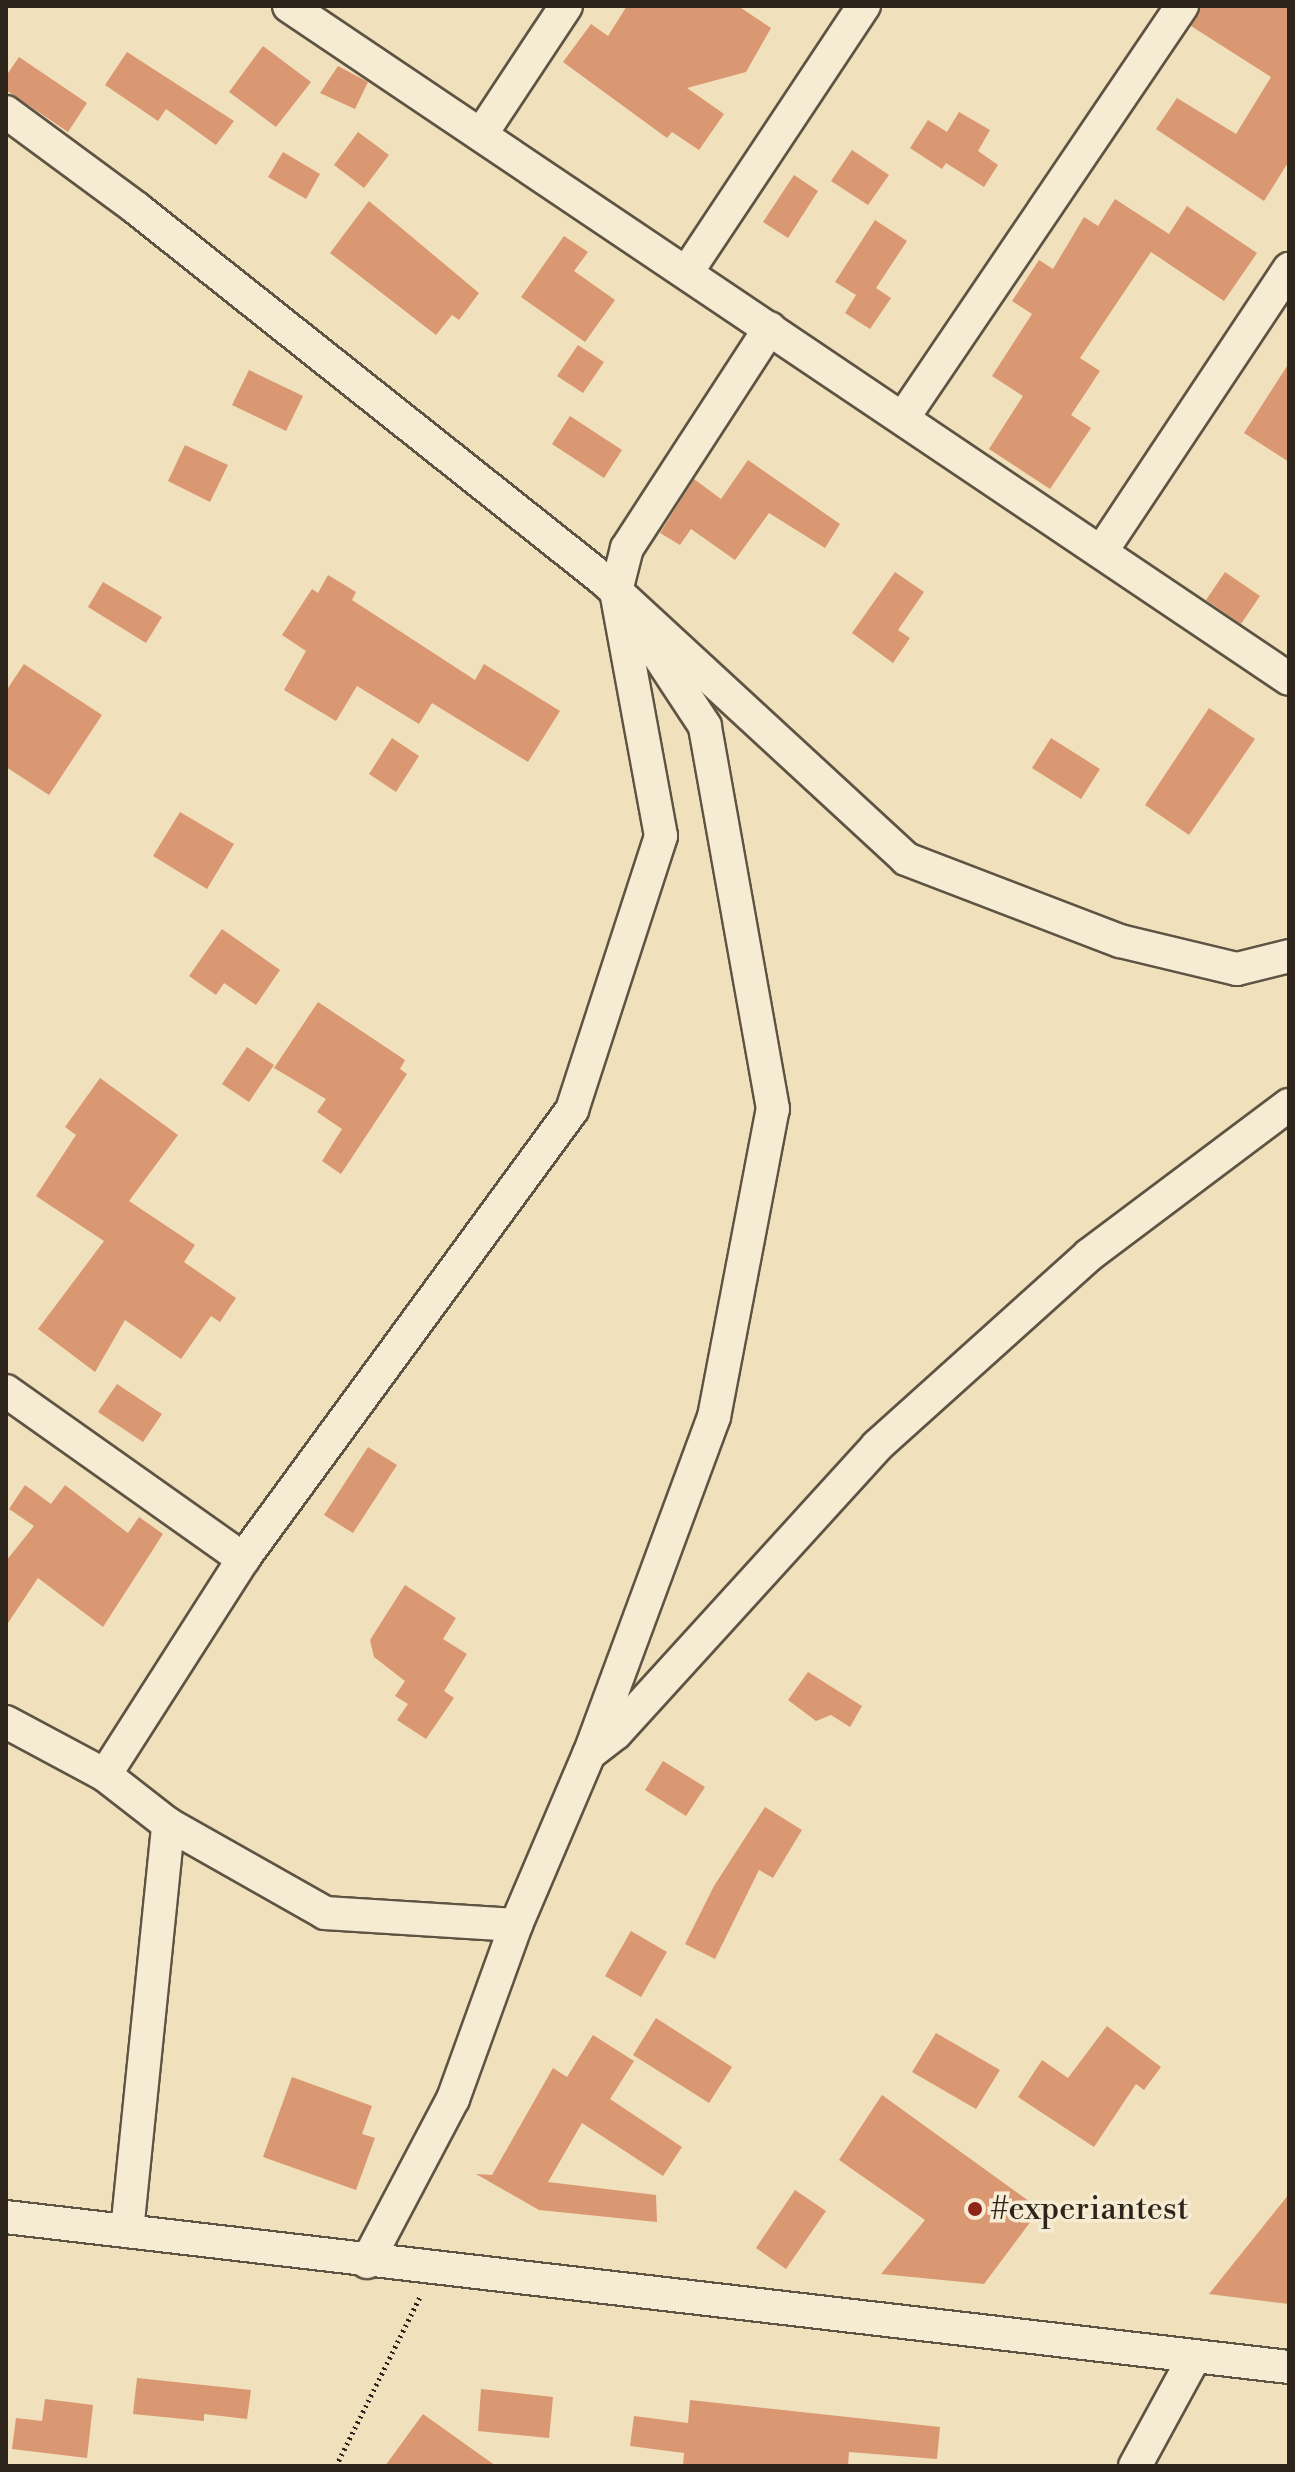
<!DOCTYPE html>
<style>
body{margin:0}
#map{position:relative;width:1295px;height:2472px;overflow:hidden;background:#f1e0bc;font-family:"Libre Bodoni",serif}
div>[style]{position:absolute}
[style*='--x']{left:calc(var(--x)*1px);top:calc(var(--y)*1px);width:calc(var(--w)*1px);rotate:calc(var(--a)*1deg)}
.building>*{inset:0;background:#d99872}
.path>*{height:5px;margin-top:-2.5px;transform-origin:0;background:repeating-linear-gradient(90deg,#2d251b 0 2px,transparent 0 6px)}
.roads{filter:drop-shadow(2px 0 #5e5443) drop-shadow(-2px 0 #5e5443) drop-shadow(0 2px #5e5443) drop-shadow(0 -2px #5e5443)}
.minor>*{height:32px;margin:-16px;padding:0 16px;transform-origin:16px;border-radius:16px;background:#f6ebd3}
.dots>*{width:22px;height:22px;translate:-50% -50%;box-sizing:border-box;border:4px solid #f6ebd3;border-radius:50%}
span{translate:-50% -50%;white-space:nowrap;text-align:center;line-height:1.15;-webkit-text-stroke:7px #f6ebd3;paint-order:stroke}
.poi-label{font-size:32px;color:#2d251b}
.left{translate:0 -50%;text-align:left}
.frame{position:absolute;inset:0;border:8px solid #2d251b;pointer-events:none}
</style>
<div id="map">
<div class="building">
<div style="clip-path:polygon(627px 6px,738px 6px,771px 28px,746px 72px,687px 88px,724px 114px,699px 150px,672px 132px,667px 138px,563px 62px,591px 24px,608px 36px)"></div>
<div style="clip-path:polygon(1201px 6px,1289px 6px,1289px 161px,1264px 201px,1156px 129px,1177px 98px,1236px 134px,1271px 77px,1191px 26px)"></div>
<div style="clip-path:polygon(263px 46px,311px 82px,276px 127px,229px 92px)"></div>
<div style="clip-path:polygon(127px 52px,234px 121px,216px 145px,166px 109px,158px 121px,105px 85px)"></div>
<div style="clip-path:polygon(19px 57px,87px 103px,68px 132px,6px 90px,6px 76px)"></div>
<div style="clip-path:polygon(338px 66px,368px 82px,355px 109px,320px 93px)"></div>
<div style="clip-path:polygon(959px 112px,990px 130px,978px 151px,998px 165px,984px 187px,946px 163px,942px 169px,910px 148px,928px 120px,947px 132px)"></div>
<div style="clip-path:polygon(358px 132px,389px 155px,364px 188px,334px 165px)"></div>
<div style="clip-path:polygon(852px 150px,889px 175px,868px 205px,831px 181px)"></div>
<div style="clip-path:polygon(283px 152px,320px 174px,306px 199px,268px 177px)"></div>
<div style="clip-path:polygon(794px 175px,818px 191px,788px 238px,763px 222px)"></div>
<div style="clip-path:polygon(1115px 199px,1169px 234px,1187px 206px,1257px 253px,1224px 301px,1151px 252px,1080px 358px,1100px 371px,1071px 415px,1091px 428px,1050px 489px,989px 449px,1023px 396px,992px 376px,1032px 314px,1012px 301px,1039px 260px,1053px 269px,1084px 217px,1098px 226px)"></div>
<div style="clip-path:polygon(369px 201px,479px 293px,459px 320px,452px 315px,436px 335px,330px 253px)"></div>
<div style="clip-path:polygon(875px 220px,907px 241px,876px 288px,891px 298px,870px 329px,845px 313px,856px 295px,835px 282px)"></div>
<div style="clip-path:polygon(564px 236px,588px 252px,574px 271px,615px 300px,585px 342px,521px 297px)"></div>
<div style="clip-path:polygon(578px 345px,604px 362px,583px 393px,557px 376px)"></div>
<div style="clip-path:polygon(1289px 363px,1289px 462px,1244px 433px)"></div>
<div style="clip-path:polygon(249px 370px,303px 396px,286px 431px,232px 405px)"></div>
<div style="clip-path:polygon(570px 416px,622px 450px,604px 478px,552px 444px)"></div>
<div style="clip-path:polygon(185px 445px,228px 465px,210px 502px,168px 481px)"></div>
<div style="clip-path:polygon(748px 460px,840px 524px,825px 548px,769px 513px,735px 560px,691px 529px,680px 545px,660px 533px,694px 479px,721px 499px)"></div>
<div style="clip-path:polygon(895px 572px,924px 592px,898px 630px,910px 638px,893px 663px,852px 633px)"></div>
<div style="clip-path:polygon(1225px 572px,1260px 596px,1241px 624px,1206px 600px)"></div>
<div style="clip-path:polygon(328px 575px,356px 592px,352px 600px,475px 680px,484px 664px,560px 711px,528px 762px,432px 703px,419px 724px,357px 686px,336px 721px,284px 690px,306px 651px,282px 635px,312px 589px,318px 593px)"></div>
<div style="clip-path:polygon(103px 582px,162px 617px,146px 643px,88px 607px)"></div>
<div style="clip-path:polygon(24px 664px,102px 715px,49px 795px,6px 767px,6px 691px)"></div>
<div style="clip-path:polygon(1209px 708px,1255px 739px,1189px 835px,1145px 805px)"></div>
<div style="clip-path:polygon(392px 738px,419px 756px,396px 792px,369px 774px)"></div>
<div style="clip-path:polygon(1051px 738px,1100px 769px,1081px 799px,1032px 768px)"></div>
<div style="clip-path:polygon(180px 812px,234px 844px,207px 889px,153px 856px)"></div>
<div style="clip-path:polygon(222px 929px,280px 970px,256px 1005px,224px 983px,216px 995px,189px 976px)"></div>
<div style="clip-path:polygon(318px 1002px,405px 1060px,400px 1069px,407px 1074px,341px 1174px,322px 1161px,342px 1129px,317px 1112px,326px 1099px,274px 1068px)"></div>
<div style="clip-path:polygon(247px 1047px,274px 1065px,249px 1102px,222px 1084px)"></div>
<div style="clip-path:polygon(100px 1078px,178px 1135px,129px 1201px,195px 1245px,184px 1262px,236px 1298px,220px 1322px,211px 1316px,181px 1359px,125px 1320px,95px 1372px,38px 1329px,104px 1241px,36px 1196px,76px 1135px,65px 1127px)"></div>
<div style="clip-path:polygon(117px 1384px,162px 1414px,143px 1442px,98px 1412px)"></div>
<div style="clip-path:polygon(368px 1447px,397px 1465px,353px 1533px,324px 1515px)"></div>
<div style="clip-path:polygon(25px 1485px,51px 1504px,65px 1485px,128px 1533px,139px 1517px,163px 1534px,103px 1627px,38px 1578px,6px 1626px,6px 1561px,34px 1526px,9px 1509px)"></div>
<div style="clip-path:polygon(405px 1585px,456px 1618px,443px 1639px,467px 1654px,444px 1691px,454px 1698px,426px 1739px,397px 1720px,408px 1704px,395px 1696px,405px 1681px,374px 1657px,370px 1640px)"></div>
<div style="clip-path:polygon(808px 1672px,862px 1706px,850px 1727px,831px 1715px,816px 1721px,788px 1700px)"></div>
<div style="clip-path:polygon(663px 1761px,705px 1787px,686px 1816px,645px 1790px)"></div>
<div style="clip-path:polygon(765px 1807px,802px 1830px,773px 1878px,759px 1870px,715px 1959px,685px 1944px,714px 1886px)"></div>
<div style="clip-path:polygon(631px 1931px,667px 1952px,641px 1997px,605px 1976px)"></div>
<div style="clip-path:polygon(656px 2018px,732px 2067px,709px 2103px,633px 2055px)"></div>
<div style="clip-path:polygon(1107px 2026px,1161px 2067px,1144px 2090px,1136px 2084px,1094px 2147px,1018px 2097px,1042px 2060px,1068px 2078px)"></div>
<div style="clip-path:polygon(936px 2033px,1000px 2070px,976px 2109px,912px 2072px)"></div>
<div style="clip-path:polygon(593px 2035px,634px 2061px,610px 2099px,682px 2147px,663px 2176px,582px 2123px,548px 2182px,656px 2195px,657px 2222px,539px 2210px,476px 2174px,492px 2175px,553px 2068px,567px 2077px)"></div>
<div style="clip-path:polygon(292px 2077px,372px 2106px,362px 2134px,375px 2138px,356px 2190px,263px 2157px)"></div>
<div style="clip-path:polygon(882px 2095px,1040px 2209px,984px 2284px,881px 2274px,925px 2220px,839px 2160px)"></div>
<div style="clip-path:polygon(795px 2190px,826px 2211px,786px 2269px,756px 2248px)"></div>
<div style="clip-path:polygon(1289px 2194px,1289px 2304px,1209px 2294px)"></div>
<div style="clip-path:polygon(137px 2378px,251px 2390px,247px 2419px,204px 2414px,204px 2421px,133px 2414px)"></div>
<div style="clip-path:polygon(481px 2389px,553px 2397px,549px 2438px,478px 2431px)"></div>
<div style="clip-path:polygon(45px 2399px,93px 2405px,87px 2458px,12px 2449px,16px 2418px,42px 2421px)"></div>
<div style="clip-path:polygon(690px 2400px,940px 2427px,937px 2459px,849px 2452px,848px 2466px,683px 2466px,684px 2453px,630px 2446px,634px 2416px,688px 2423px)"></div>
<div style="clip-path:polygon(423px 2414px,496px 2466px,385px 2466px)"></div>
</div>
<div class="path">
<div style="--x:336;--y:2466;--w:191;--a:-63.6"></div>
</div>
<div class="roads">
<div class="minor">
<div style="--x:289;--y:6;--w:1205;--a:33.94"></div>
<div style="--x:6;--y:112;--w:162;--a:36.4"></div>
<div style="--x:136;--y:208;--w:598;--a:38.48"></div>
<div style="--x:604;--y:580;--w:411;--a:42.7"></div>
<div style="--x:906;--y:859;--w:229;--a:21"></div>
<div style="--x:1120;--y:941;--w:120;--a:13.5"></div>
<div style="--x:1237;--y:969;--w:54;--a:-14"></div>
<div style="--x:482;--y:133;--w:152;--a:-56.5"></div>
<div style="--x:687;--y:272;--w:320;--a:-56.4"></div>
<div style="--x:903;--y:418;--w:498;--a:-55.9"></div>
<div style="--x:1101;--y:552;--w:340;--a:-56.4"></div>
<div style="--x:6;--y:1391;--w:291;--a:35.3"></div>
<div style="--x:6;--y:1722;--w:112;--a:28.2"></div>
<div style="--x:105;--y:1775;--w:80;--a:37.9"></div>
<div style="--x:168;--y:1824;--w:180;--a:29.5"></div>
<div style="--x:325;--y:1913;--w:191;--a:3.6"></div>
<div style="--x:590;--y:1752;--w:357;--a:-69.7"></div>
<div style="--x:714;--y:1417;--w:314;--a:-79.2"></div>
<div style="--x:773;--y:1109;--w:389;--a:-100.1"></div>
<div style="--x:705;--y:726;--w:102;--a:-123.4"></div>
<div style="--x:105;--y:1775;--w:256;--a:-57.4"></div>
<div style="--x:243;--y:1559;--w:557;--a:-53.77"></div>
<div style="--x:572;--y:1110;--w:288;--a:-72"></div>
<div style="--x:661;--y:836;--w:249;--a:-100.4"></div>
<div style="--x:616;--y:591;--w:44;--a:-75.7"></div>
<div style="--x:627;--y:548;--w:262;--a:-57"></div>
<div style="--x:6;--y:2217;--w:1292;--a:6.67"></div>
<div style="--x:127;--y:2231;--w:409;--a:-84.2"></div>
<div style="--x:367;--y:2262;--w:184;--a:-62.2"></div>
<div style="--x:453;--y:2099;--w:185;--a:-70.1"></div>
<div style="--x:516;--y:1925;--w:186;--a:-66.9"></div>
<div style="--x:589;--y:1754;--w:34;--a:-38"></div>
<div style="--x:616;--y:1733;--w:388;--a:-47.7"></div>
<div style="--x:877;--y:1446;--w:285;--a:-42"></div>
<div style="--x:1089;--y:1255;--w:250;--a:-36.9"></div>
<div style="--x:1135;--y:2466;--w:125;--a:-61.4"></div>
</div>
</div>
<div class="dots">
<div style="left:975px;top:2209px;background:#8f2418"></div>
</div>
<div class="poi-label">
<span class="left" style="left:991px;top:2209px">#experiantest</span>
</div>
<div class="frame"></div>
</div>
